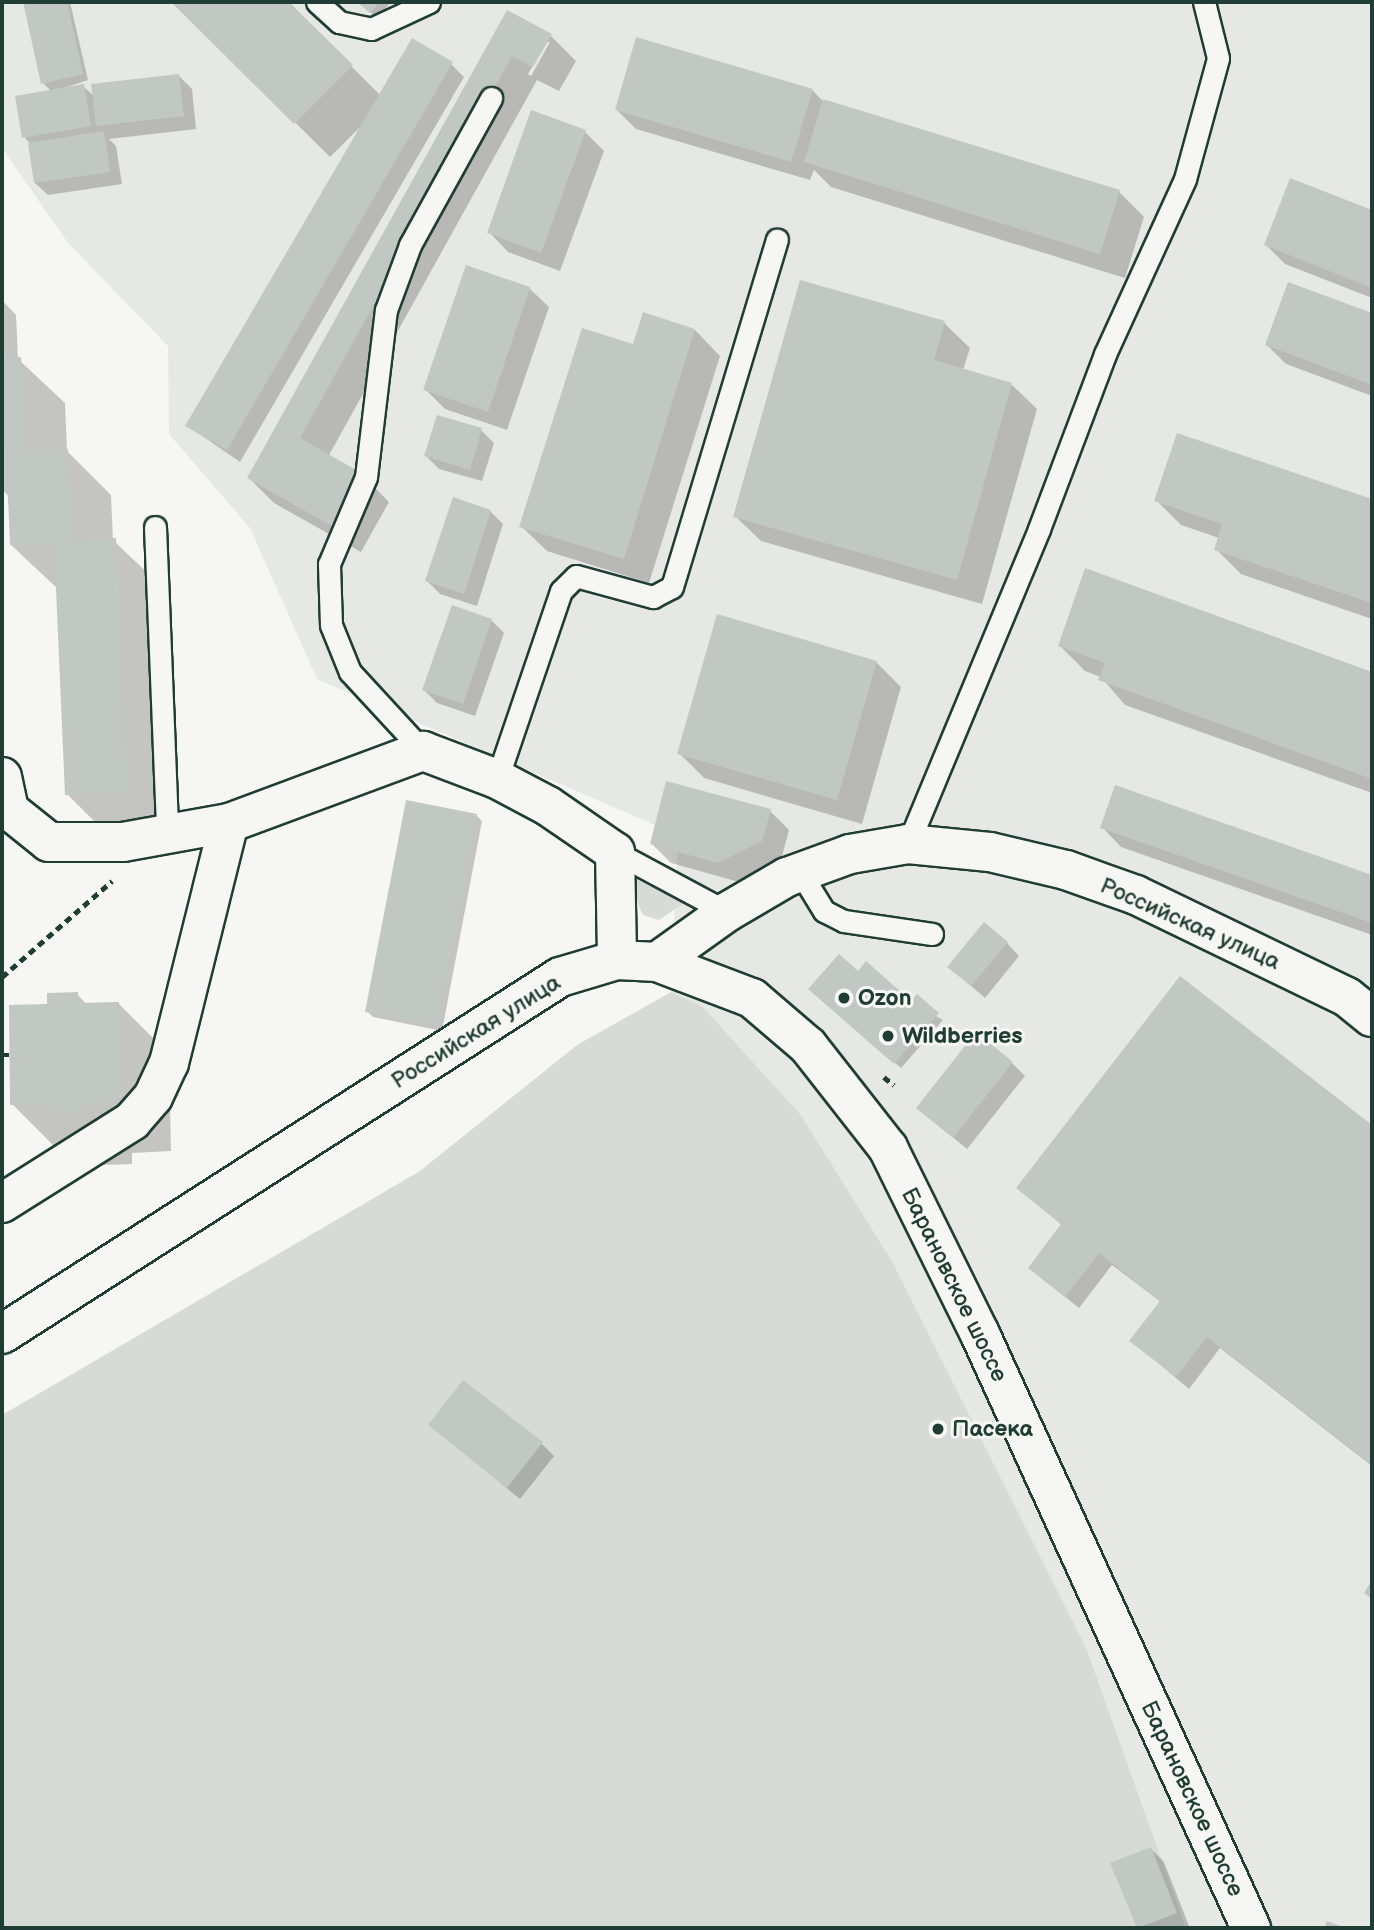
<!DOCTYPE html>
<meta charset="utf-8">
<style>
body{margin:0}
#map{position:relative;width:1374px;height:1930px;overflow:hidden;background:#f6f6f2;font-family:"Balsamiq Sans",sans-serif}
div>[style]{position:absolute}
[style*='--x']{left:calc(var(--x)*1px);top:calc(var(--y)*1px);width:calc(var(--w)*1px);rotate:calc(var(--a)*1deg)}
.built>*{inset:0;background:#e6e8e4}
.green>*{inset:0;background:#d6dbd6}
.shadow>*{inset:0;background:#0003}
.building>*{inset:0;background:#c1c8c3}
.path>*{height:4.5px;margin-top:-2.25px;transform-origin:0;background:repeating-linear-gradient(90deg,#1f3d34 0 7px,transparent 0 12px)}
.roads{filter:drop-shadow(2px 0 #1f3d34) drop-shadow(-2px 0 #1f3d34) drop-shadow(0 2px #1f3d34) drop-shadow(0 -2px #1f3d34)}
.service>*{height:21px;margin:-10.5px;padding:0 10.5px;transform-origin:10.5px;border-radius:10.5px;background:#f6f6f2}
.minor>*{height:38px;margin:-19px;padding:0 19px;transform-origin:19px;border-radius:19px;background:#f6f6f2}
.secondary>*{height:38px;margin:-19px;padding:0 19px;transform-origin:19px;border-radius:19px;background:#f6f6f2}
.dots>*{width:19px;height:19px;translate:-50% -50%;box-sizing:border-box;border:4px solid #f6f6f2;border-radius:50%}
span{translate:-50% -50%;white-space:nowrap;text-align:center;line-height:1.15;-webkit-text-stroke:6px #f6f6f2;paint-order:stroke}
.street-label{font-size:23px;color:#1f3d34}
.poi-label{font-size:23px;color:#1f3d34;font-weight:700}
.left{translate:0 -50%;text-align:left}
.frame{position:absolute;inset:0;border:4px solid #1f3d34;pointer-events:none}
</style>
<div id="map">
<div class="built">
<div style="clip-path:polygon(2px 2px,1372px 2px,1372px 1928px,1186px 1928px,1087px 1650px,892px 1261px,801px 1115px,702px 1006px,671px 992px,678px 835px,317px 679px,250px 528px,169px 434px,168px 346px,68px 243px,2px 148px)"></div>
</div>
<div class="green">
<div style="clip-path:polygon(635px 879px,684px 903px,659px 920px,643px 915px,635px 897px)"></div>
<div style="clip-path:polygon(671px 992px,702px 1006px,801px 1115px,892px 1261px,1087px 1650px,1186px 1928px,2px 1928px,2px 1415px,420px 1171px,577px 1045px)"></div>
</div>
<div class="shadow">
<div style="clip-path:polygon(25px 2px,70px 2px,88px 80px,55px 91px,83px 86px,95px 97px,179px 76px,192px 89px,196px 129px,109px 139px,116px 146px,122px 184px,48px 195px,35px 183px,29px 142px,24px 137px,51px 91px,43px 83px)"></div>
<div style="clip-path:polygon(174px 2px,287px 2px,380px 95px,451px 64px,464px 77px,240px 462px,188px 426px,361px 126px,330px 157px)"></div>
<div style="clip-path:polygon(358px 2px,391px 2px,377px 18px)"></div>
<div style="clip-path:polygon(evenodd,508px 13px,551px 36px,576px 61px,559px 91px,537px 80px,328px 457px,364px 477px,389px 502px,361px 552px,274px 503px,249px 478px,508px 13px,546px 42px,550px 42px,531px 76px,528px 74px,546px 42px)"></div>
<div style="clip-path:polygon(812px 90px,824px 102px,1119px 192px,1144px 217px,1125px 278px,831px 187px,814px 170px,810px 180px,636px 129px,617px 110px)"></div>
<div style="clip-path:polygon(585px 132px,604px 151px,560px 271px,508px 252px,489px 232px)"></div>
<div style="clip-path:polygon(1291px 180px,1372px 211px,1372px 298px,1285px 264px,1266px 245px)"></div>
<div style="clip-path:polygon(1289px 285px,1372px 315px,1372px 396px,1286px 364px,1267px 345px)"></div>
<div style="clip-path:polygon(529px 288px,549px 307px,507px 430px,445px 409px,425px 389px)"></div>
<div style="clip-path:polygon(2px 300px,16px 315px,18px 359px,65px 403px,67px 451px,111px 495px,113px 540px,159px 584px,170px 836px,111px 838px,67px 794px,58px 589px,11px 545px,9px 497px,2px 489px)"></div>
<div style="clip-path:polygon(944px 323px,970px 348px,963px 370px,1011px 384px,1037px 409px,982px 604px,761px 541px,735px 516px)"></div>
<div style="clip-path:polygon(695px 330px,720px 356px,649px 583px,547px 551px,521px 526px,634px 347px)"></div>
<div style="clip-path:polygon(481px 430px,494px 443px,482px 481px,439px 469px,426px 456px)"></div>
<div style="clip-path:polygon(1178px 435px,1372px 501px,1372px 619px,1241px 574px,1216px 549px,1219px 538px,1181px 525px,1156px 500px)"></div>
<div style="clip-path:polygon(490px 511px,503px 524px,477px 606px,440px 594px,427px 581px)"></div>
<div style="clip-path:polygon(1086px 570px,1372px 673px,1372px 793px,1125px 705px,1101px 677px,1085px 671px,1060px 646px)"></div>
<div style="clip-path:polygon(491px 620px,504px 633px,475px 716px,437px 703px,424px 690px)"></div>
<div style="clip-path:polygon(876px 662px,901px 687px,862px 824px,704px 778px,679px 753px)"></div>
<div style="clip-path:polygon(1116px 787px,1372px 877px,1372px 935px,1121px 847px,1102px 827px)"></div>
<div style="clip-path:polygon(770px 811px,789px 830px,781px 860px,739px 882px,671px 863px,652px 844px)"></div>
<div style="clip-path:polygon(476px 815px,482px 821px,442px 1031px,373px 1017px,367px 1011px)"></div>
<div style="clip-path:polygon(1007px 943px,1019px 956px,985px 998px,963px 979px)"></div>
<div style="clip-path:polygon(858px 973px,943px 1020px,901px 1068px,817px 994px)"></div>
<div style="clip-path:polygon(1180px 978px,1372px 1127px,1372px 1466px,1220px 1348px,1189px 1389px,1132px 1341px,1161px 1302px,1112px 1265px,1079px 1308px,1030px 1268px,1062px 1225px,1018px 1188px)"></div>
<div style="clip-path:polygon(77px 994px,87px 1005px,119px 1004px,169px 1054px,171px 1151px,132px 1153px,132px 1164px,103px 1165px,92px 1154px,62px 1154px,12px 1104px,49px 1006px)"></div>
<div style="clip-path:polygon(1012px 1063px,1025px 1076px,967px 1149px,918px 1108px)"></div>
<div style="clip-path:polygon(430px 1425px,542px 1444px,554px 1456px,520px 1499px)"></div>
<div style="clip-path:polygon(1151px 1849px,1164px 1862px,1189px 1926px,1139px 1928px,1113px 1864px)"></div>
</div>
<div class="building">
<div style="clip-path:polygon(23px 2px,67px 2px,83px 74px,41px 84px)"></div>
<div style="clip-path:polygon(171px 2px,289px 2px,353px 65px,294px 124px)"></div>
<div style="clip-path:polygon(357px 2px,380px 2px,370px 13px)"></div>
<div style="clip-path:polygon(507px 10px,552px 34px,533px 67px,512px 56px,300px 438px,365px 475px,335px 528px,247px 478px)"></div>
<div style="clip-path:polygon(636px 37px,813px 89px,791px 162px,615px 110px)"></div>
<div style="clip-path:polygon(412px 38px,453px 62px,227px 450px,185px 426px)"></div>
<div style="clip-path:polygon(179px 74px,184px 116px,96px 126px,91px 84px)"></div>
<div style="clip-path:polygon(84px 84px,91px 126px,22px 138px,15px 96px)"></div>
<div style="clip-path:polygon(823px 99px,1120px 190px,1100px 254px,804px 162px)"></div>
<div style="clip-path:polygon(531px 110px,586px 130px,541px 253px,487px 233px)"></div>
<div style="clip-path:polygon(104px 131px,110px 172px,34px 183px,28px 143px)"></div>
<div style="clip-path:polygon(1290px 178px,1372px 210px,1372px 288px,1264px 245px)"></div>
<div style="clip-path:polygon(466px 265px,530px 287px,488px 412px,423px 390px)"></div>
<div style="clip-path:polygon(800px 280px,945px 321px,934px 360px,1012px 383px,957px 580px,733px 517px)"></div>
<div style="clip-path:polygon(1288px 282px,1372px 313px,1372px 385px,1265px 345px)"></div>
<div style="clip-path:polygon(643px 312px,695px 329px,624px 559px,519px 527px,582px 328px,633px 344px)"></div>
<div style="clip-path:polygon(21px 357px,26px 451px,68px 449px,72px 540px,116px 538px,127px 792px,65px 795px,54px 543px,10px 545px,6px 452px,2px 452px,2px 358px)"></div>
<div style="clip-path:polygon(437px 415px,482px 428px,470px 470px,424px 456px)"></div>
<div style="clip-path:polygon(1177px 433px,1372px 499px,1372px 603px,1214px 550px,1222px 524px,1154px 501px)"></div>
<div style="clip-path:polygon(453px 497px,491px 510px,464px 594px,425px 581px)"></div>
<div style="clip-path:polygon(1085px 568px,1372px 672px,1372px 779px,1098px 680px,1105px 663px,1058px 646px)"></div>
<div style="clip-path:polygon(452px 605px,492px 619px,463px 704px,422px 690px)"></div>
<div style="clip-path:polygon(717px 614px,877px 661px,837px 800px,677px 754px)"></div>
<div style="clip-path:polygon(666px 781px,771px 809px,762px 841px,718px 863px,650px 844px)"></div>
<div style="clip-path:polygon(1115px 785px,1372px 875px,1372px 923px,1100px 828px)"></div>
<div style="clip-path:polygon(406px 800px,477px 814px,437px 1026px,365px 1012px)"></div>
<div style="clip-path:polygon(984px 922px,1008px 942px,971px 986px,947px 967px)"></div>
<div style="clip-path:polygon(839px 954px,858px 971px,866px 961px,911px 1001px,917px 994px,939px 1013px,894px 1064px,808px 989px)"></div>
<div style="clip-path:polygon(1180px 976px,1372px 1125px,1372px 1465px,1207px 1337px,1176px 1377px,1129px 1341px,1160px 1301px,1099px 1253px,1065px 1297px,1028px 1268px,1061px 1224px,1016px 1188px)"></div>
<div style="clip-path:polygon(78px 992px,78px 1003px,119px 1002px,122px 1102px,83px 1103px,82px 1114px,51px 1115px,51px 1104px,10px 1105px,9px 1005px,47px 1004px,47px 993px)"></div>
<div style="clip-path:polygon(976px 1032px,1013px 1062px,953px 1138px,916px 1108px)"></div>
<div style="clip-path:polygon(463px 1380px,543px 1442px,507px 1488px,428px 1425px)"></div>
<div style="clip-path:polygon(1372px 1580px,1372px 1599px,1364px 1593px)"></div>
<div style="clip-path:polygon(1151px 1847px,1177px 1913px,1137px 1928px,1110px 1863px)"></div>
<div style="clip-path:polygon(1327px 1921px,1346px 1928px,1324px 1928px)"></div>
</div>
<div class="path">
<div style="--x:2;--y:977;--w:146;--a:-41.1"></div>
<div style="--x:2;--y:1055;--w:7;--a:0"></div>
<div style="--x:884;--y:1077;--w:13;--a:39"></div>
</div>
<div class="roads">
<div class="service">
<div style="--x:317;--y:2;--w:30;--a:42"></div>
<div style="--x:339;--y:22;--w:33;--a:12"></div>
<div style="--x:371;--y:29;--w:64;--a:-25"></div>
<div style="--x:155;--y:527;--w:305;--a:87.7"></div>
<div style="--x:423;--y:751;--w:108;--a:-132.7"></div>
<div style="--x:350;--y:672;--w:51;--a:-112"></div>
<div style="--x:331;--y:625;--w:61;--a:-91.9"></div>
<div style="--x:329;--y:564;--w:95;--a:-67"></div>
<div style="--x:366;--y:477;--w:168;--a:-83.2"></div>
<div style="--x:386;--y:310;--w:69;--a:-69.7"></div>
<div style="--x:410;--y:245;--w:168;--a:-61.1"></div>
<div style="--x:497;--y:779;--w:199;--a:-71.2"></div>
<div style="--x:561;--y:591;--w:21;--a:-45"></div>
<div style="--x:576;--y:576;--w:80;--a:15.3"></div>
<div style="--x:653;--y:597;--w:21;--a:-28"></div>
<div style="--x:672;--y:587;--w:363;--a:-73.2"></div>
<div style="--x:908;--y:844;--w:341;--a:-67.4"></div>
<div style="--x:1039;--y:529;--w:187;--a:-69.3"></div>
<div style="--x:1105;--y:354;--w:192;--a:-65.4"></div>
<div style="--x:1185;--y:179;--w:125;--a:-74.7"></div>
<div style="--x:1218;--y:58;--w:58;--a:-104"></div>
<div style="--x:615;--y:852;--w:127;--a:28.2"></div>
<div style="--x:800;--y:872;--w:46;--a:58.4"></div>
<div style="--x:824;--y:911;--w:22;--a:27"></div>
<div style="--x:844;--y:921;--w:89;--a:8.4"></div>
</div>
<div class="minor">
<div style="--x:2;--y:777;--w:34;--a:78"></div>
<div style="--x:9;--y:810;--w:51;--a:38.7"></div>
<div style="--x:49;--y:842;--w:74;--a:0"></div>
<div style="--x:123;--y:842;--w:108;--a:-10.2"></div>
<div style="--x:657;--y:962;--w:86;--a:-35.5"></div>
<div style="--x:727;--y:912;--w:69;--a:-30.3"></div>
<div style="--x:787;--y:877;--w:67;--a:-20.1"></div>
<div style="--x:850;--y:854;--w:59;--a:-9.8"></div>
<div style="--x:908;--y:844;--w:82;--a:5.6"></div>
<div style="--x:990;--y:852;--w:78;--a:13.3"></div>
<div style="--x:1066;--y:870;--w:74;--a:19.7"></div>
<div style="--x:1136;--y:895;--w:234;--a:25.8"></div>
<div style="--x:1347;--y:997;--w:32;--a:39"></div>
<div style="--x:2;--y:1203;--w:154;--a:-32.2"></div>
<div style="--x:132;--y:1121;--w:32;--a:-49"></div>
<div style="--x:153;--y:1097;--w:38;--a:-65"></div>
<div style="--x:169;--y:1063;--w:247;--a:-76"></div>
<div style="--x:229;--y:823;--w:207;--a:-20.4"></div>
<div style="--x:423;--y:751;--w:79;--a:20.7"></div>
<div style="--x:497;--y:779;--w:58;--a:27.9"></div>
<div style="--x:548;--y:806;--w:81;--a:34.5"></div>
<div style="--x:615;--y:852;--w:108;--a:88.9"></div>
</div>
<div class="secondary">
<div style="--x:2;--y:1334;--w:662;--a:-32.61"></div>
<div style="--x:560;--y:977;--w:59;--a:-16.6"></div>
<div style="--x:617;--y:960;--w:40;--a:2.9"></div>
<div style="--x:657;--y:962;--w:102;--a:20.8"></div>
<div style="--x:752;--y:998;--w:74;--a:40.6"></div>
<div style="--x:808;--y:1046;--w:130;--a:51.9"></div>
<div style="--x:888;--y:1148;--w:208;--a:63.7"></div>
<div style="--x:980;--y:1334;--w:653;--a:65.48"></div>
</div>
</div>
<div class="dots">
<div style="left:844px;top:998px;background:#1f3d34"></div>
<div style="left:888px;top:1036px;background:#1f3d34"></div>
<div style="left:938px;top:1429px;background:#1f3d34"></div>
</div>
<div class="street-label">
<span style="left:1190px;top:924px;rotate:24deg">Российская улица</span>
<span style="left:476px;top:1032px;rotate:-32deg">Российская улица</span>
<span style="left:954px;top:1285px;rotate:64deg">Барановское шоссе</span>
<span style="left:1192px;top:1799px;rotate:65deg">Барановское шоссе</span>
</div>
<div class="poi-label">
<span class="left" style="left:858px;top:998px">Ozon</span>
<span class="left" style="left:902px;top:1036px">Wildberries</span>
<span class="left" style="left:952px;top:1429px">Пасека</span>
</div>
<div class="frame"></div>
</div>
